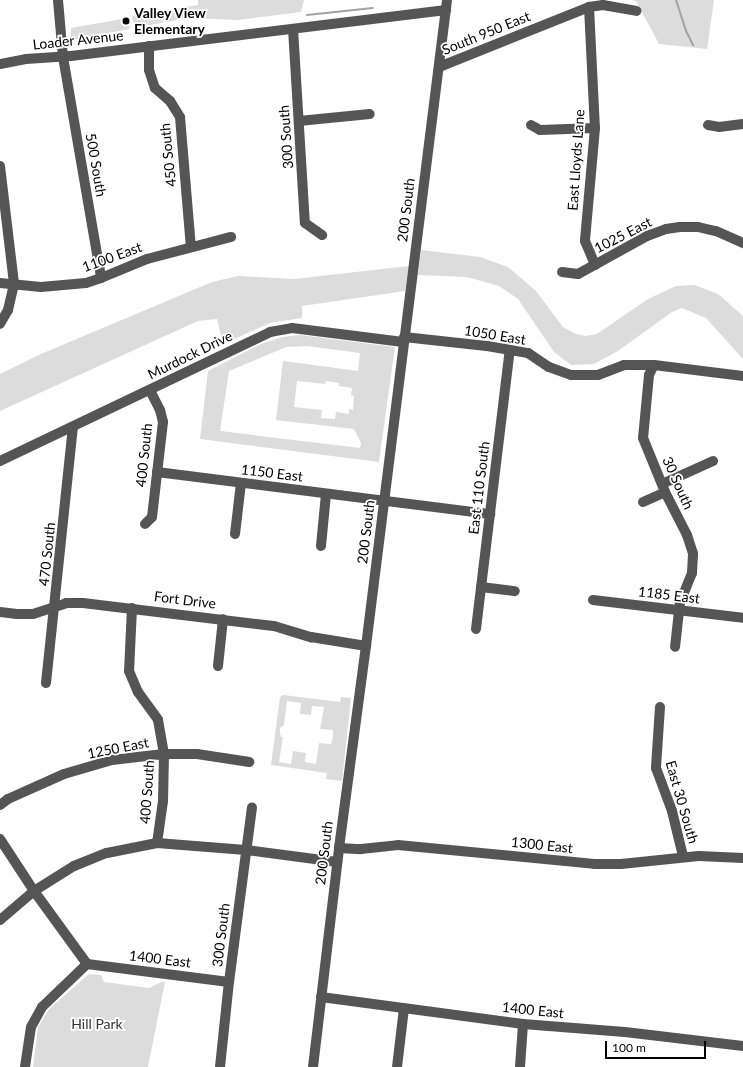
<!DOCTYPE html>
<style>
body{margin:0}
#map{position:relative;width:743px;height:1067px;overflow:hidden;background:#fff;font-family:Lato,sans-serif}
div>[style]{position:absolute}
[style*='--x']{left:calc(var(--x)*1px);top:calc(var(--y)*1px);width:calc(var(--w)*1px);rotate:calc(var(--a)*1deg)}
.green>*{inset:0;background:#dcdcdc}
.stream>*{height:2px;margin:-1px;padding:0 1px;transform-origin:1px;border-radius:1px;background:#a3a3a3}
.minor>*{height:10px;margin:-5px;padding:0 5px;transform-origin:5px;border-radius:5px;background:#555}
.dots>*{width:11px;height:11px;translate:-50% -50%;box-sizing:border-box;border:2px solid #fff;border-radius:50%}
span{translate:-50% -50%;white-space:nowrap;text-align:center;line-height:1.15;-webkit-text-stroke:3.5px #fff;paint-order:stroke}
.poi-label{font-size:14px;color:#000;font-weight:700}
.left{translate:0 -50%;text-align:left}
.street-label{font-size:14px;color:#000}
.park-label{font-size:14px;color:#333}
.scale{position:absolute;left:605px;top:1041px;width:101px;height:18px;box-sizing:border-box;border:2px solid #000;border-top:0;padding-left:5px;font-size:12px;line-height:14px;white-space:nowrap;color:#000;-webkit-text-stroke:3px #fff;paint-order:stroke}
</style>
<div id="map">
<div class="green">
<div style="clip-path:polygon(198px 0,304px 0,301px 12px,239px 20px,189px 18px,134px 28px,132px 16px,198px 5px)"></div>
<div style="clip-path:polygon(632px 0,714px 0,707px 49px,659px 44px,636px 1px)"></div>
<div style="clip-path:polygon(128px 18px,130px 29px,71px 40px,71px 28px)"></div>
<div style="clip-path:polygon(421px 250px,480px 257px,508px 267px,536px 291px,563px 327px,576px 334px,586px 336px,597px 334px,648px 299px,676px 286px,695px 285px,718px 294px,743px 316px,743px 359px,706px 318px,682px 308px,672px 312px,618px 351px,594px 364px,571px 365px,554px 352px,518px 299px,499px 286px,467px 277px,418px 275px)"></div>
<div style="clip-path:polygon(409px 266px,405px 291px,302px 306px,302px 318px,270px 323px,223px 344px,217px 319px,198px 321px,0 411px,0 374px,41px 354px,212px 282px,238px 276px,294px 279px)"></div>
<div style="clip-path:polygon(evenodd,300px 335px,395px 347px,379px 462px,200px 439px,208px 371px,261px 344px,283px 337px,300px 335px,307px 346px,360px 353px,358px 371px,283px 361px,276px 420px,354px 429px,361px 443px,360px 448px,220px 431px,229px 371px,286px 347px,307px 346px,300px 335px,297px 381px,325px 384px,326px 381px,339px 383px,339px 386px,352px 388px,351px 395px,354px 396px,353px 410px,349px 409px,349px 414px,336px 412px,335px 419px,321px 418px,322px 410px,294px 407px,297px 381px)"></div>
<div style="clip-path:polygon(evenodd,283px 695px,340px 702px,341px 697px,351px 698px,342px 781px,326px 779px,327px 773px,271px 765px,280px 697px,283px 695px,287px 701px,301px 703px,300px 714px,311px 715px,312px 706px,324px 707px,320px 729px,333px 730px,333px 738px,331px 744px,319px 743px,316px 764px,305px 762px,306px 753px,293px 751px,291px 764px,279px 762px,283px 737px,281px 737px,280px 733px,280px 728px,284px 725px,287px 701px)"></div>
<div style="clip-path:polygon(89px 974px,101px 975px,104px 982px,149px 988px,161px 982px,165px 982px,148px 1067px,33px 1067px,38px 1027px,49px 1009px)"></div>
</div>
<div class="stream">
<div style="--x:676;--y:0;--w:33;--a:72"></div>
<div style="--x:686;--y:31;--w:16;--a:63"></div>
<div style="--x:307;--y:15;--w:66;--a:-6.1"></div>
</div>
<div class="minor">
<div style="--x:58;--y:0;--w:57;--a:85"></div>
<div style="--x:63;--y:57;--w:224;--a:80.2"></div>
<div style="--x:589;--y:7;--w:121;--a:87.2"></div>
<div style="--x:595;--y:128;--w:113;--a:95.1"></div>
<div style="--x:585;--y:241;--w:26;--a:67"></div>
<div style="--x:293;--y:29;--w:194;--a:86.5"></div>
<div style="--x:305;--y:223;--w:21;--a:35"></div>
<div style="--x:149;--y:46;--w:24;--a:90"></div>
<div style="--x:149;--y:70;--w:19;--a:72"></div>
<div style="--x:155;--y:88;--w:20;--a:41"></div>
<div style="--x:170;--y:101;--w:19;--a:58"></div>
<div style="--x:180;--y:117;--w:130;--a:85.2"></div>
<div style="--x:0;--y:64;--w:26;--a:-11"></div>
<div style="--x:26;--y:59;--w:45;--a:-3.8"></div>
<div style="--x:71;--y:56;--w:378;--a:-7"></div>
<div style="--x:439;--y:67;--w:162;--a:-21.8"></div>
<div style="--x:589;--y:7;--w:14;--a:-8"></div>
<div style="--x:603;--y:5;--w:34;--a:10"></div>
<div style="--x:299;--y:121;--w:71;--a:-5.6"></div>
<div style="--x:531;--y:125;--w:10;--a:29"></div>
<div style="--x:540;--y:130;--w:55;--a:-2.1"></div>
<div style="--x:708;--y:125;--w:11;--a:10"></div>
<div style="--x:719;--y:127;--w:24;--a:-7"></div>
<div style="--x:0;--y:166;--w:119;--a:83.2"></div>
<div style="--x:14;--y:284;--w:27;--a:103"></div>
<div style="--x:8;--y:310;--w:16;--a:120"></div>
<div style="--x:562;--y:272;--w:16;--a:7"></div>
<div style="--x:578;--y:274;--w:79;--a:-28.8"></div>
<div style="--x:647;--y:236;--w:20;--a:-20"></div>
<div style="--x:666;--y:229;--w:14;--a:-8"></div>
<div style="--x:680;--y:227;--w:18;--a:0"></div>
<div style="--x:698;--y:227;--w:18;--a:13"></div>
<div style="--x:716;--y:231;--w:30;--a:24"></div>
<div style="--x:0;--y:283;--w:41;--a:5.6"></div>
<div style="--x:41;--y:287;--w:45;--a:-5.1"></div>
<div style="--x:86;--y:283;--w:16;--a:-18"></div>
<div style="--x:101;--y:278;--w:50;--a:-22.4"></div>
<div style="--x:147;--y:259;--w:87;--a:-14.7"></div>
<div style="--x:404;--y:337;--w:83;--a:6.2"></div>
<div style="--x:487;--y:346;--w:42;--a:9.7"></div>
<div style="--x:528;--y:353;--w:25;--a:34"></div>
<div style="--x:549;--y:367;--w:23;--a:20"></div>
<div style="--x:571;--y:375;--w:27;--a:0"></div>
<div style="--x:598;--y:375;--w:28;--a:-21"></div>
<div style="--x:624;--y:365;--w:30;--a:0"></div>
<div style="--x:654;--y:365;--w:90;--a:7"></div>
<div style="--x:654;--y:365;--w:11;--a:117"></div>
<div style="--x:649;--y:375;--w:63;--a:95.4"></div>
<div style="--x:643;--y:438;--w:58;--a:67.8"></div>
<div style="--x:665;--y:492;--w:48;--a:62.9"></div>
<div style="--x:687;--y:535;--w:20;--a:72"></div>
<div style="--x:693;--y:554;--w:19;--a:93"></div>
<div style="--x:692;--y:573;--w:31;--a:112"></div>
<div style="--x:680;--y:602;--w:45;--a:96.3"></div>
<div style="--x:0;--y:461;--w:299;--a:-25.5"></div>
<div style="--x:270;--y:332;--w:22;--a:-10"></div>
<div style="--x:292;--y:328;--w:112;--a:7.2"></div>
<div style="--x:157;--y:472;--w:336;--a:7.2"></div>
<div style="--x:662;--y:484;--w:56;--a:-24.3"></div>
<div style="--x:643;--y:502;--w:24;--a:-24"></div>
<div style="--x:145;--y:524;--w:10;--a:-45"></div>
<div style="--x:152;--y:517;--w:96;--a:-83.4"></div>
<div style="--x:163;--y:422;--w:12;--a:-104"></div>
<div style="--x:160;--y:410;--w:22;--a:-117"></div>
<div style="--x:235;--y:534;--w:51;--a:-83.3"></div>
<div style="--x:321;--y:546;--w:52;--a:-84.5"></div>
<div style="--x:481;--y:587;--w:34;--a:7"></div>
<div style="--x:593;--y:600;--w:151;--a:6.8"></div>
<div style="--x:132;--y:608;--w:63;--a:92.7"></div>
<div style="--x:129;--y:671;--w:23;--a:67"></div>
<div style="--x:138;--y:692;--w:34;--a:54"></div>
<div style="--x:158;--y:720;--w:35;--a:80"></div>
<div style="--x:164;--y:754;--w:47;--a:91.2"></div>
<div style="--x:163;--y:801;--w:42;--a:98.1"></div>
<div style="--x:0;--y:612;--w:17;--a:7"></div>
<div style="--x:17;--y:614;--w:16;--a:0"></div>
<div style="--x:33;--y:614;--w:35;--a:-18"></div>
<div style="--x:66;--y:603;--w:17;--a:0"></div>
<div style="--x:83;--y:603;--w:192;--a:6.9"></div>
<div style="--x:274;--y:626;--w:39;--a:17"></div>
<div style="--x:311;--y:637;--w:56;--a:9.3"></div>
<div style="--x:476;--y:629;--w:281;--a:-83.1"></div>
<div style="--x:218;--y:666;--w:47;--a:-83.9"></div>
<div style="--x:46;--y:683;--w:257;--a:-84"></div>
<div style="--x:660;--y:707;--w:61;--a:93.8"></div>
<div style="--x:656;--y:768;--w:46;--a:69.6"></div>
<div style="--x:672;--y:811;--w:46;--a:76.3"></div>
<div style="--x:0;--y:805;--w:10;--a:-37"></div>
<div style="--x:8;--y:799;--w:61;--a:-24.1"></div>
<div style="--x:64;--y:774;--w:50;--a:-16.3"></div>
<div style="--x:112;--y:760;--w:52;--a:-6.6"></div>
<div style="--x:164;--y:754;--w:33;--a:0"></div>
<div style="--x:197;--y:754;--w:53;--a:8.7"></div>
<div style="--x:0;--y:839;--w:62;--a:56.8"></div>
<div style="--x:34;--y:891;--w:90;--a:54"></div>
<div style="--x:339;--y:848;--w:22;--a:3"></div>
<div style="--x:361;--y:849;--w:37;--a:-6"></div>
<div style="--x:398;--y:845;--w:197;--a:5.5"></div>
<div style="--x:594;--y:864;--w:27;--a:0"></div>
<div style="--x:621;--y:864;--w:78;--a:-5.9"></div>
<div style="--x:699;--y:856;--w:44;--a:2.6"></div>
<div style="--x:0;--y:920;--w:45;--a:-40.5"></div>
<div style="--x:34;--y:891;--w:47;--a:-32"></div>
<div style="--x:74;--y:866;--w:35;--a:-22"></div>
<div style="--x:107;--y:853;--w:51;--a:-11.3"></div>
<div style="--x:157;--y:843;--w:89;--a:4.5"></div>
<div style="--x:246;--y:850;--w:92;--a:7.5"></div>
<div style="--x:87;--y:964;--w:143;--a:7.2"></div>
<div style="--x:321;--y:997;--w:204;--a:7.6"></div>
<div style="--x:523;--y:1024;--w:102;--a:4.5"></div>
<div style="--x:625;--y:1032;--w:119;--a:6.8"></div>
<div style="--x:25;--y:1067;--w:40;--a:-81.5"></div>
<div style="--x:31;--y:1027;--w:23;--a:-61"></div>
<div style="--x:42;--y:1007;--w:62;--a:-43.7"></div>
<div style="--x:220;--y:1067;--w:85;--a:-84"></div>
<div style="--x:229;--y:982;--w:176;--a:-82.5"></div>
<div style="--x:313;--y:1067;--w:221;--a:-83.2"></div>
<div style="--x:339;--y:848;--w:204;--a:-82.4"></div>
<div style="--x:366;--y:646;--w:651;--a:-82.85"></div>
<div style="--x:397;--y:1067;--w:59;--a:-83.2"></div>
<div style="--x:520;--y:1067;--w:43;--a:-86"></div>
</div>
<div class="dots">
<div style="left:126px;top:21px;background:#000"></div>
</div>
<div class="poi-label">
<span class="left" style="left:134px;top:21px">Valley View<br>Elementary</span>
</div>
<div class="street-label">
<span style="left:486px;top:33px;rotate:-22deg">South 950 East</span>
<span style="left:78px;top:40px;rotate:-6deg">Loader Avenue</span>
<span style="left:286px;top:137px;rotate:-94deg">300 South</span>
<span style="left:168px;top:155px;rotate:-96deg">450 South</span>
<span style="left:576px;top:160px;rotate:-86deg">East Lloyds Lane</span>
<span style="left:96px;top:165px;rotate:80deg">500 South</span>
<span style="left:406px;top:210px;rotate:-83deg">200 South</span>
<span style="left:623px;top:235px;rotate:-27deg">1025 East</span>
<span style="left:112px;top:257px;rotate:-20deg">1100 East</span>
<span style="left:495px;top:335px;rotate:9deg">1050 East</span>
<span style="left:190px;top:355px;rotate:-26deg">Murdock Drive</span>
<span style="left:144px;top:455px;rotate:-84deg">400 South</span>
<span style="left:272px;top:473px;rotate:7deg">1150 East</span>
<span style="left:678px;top:483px;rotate:66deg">30 South</span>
<span style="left:479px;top:488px;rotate:-83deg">East 110 South</span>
<span style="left:366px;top:532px;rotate:-83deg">200 South</span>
<span style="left:47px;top:554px;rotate:-84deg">470 South</span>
<span style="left:669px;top:595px;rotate:7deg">1185 East</span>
<span style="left:185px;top:600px;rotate:7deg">Fort Drive</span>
<span style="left:118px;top:748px;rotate:-11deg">1250 East</span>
<span style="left:147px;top:792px;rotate:-86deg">400 South</span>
<span style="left:682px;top:802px;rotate:74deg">East 30 South</span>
<span style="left:542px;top:845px;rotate:6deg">1300 East</span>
<span style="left:324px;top:853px;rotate:-83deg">200 South</span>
<span style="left:221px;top:935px;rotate:-83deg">300 South</span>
<span style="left:160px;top:959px;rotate:7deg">1400 East</span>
<span style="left:533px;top:1010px;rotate:6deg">1400 East</span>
</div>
<div class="park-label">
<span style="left:97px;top:1024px">Hill Park</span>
</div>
<div class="scale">100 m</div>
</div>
